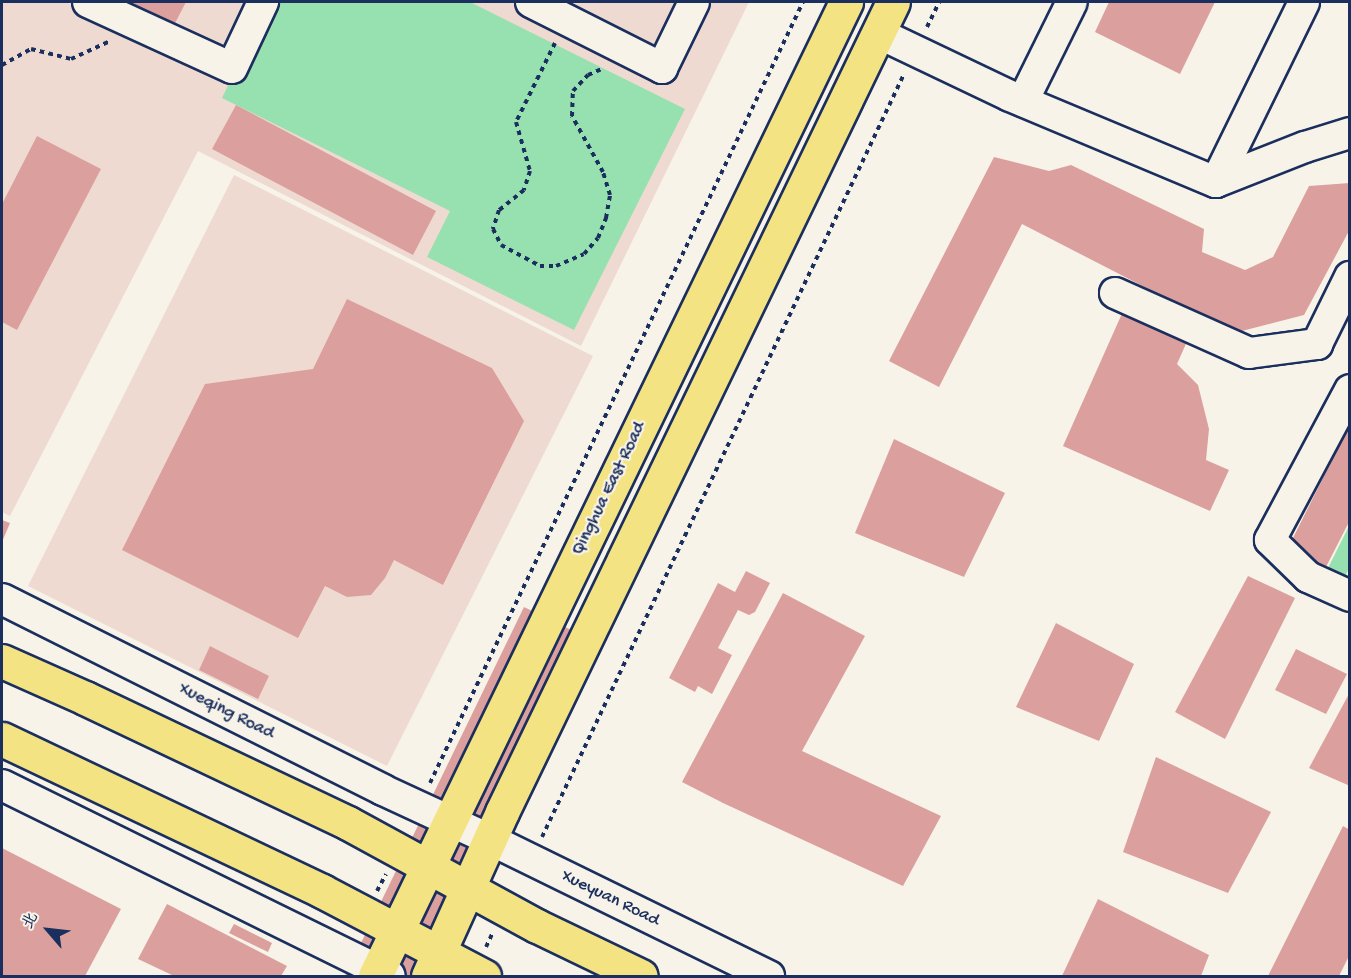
<!DOCTYPE html>
<meta charset="utf-8">
<style>
body{margin:0}
#map{position:relative;width:1351px;height:978px;overflow:hidden;background:#f7f3e8;font-family:"Gochi Hand","LXGW WenKai TC",sans-serif}
div>[style]{position:absolute}
[style*='--x']{left:calc(var(--x)*1px);top:calc(var(--y)*1px);width:calc(var(--w)*1px);rotate:calc(var(--a)*1deg)}
.built>*{inset:0;background:#efdad2}
.green>*{inset:0;background:#97e0af}
.building>*{inset:0;background:#dba09e}
.path>*{height:4px;margin-top:-2px;transform-origin:0;background:repeating-linear-gradient(90deg,#1b2f5e 0 4.5px,transparent 0 9px)}
.roads{filter:drop-shadow(2px 0 #1b2f5e) drop-shadow(-2px 0 #1b2f5e) drop-shadow(0 2px #1b2f5e) drop-shadow(0 -2px #1b2f5e)}
.minor>*{height:30px;margin:-15px;padding:0 15px;transform-origin:15px;border-radius:15px;background:#f7f3e8}
.major>*{height:33px;margin:-16.5px;padding:0 16.5px;transform-origin:16.5px;border-radius:16.5px;background:#f4e382}
span{translate:-50% -50%;white-space:nowrap;text-align:center;line-height:1.15;-webkit-text-stroke:4.5px #f7f3e8;paint-order:stroke}
.street-label{font-size:18px;color:#1b2f5e}
.frame{position:absolute;inset:0;border:3px solid #1b2f5e;pointer-events:none}
.north{position:absolute;left:18px;top:900px;width:60px;height:60px;-webkit-text-stroke:4px #f7f3e8;paint-order:stroke;rotate:298deg;font-size:16px;font-weight:700;line-height:24px;text-align:center;color:#1b2f5e}
.north::after{content:'';display:block;margin:auto;width:21px;height:27px;background:#1b2f5e;clip-path:polygon(50% 0,100% 100%,50% 72%,0 100%)}
</style>
<div id="map">
<div class="built">
<div style="clip-path:polygon(2px 2px,749px 2px,581px 346px,198px 151px,10px 516px,2px 512px)"></div>
<div style="clip-path:polygon(234px 175px,593px 356px,387px 766px,28px 586px)"></div>
</div>
<div class="green">
<div style="clip-path:polygon(269px 2px,470px 2px,685px 109px,574px 330px,427px 257px,450px 211px,222px 98px)"></div>
<div style="clip-path:polygon(1349px 526px,1349px 568px,1344px 579px,1327px 570px)"></div>
</div>
<div class="building">
<div style="clip-path:polygon(124px 2px,186px 2px,171px 31px,121px 6px)"></div>
<div style="clip-path:polygon(1109px 2px,1215px 2px,1180px 74px,1095px 32px)"></div>
<div style="clip-path:polygon(236px 105px,436px 211px,413px 255px,212px 149px)"></div>
<div style="clip-path:polygon(37px 136px,101px 169px,17px 330px,2px 322px,2px 204px)"></div>
<div style="clip-path:polygon(994px 157px,1049px 171px,1071px 165px,1204px 229px,1202px 252px,1245px 270px,1273px 257px,1309px 186px,1350px 183px,1350px 229px,1304px 315px,1234px 333px,1022px 224px,939px 387px,889px 361px)"></div>
<div style="clip-path:polygon(347px 299px,492px 368px,524px 421px,443px 585px,394px 560px,385px 578px,371px 595px,347px 597px,325px 586px,298px 638px,122px 550px,205px 384px,313px 369px)"></div>
<div style="clip-path:polygon(1124px 309px,1189px 337px,1177px 364px,1198px 385px,1209px 429px,1206px 460px,1229px 470px,1210px 511px,1063px 446px)"></div>
<div style="clip-path:polygon(1350px 424px,1350px 520px,1326px 567px,1288px 548px)"></div>
<div style="clip-path:polygon(894px 439px,1005px 493px,964px 577px,855px 533px)"></div>
<div style="clip-path:polygon(2px 520px,10px 523px,2px 542px)"></div>
<div style="clip-path:polygon(746px 571px,770px 583px,755px 612px,749px 615px,738px 610px,718px 648px,732px 655px,712px 694px,698px 686px,695px 692px,669px 678px,718px 583px,735px 592px)"></div>
<div style="clip-path:polygon(1248px 576px,1295px 598px,1225px 739px,1175px 712px)"></div>
<div style="clip-path:polygon(783px 593px,865px 636px,802px 751px,941px 816px,903px 886px,723px 803px,682px 782px)"></div>
<div style="clip-path:polygon(524px 607px,594px 641px,432px 976px,345px 976px)"></div>
<div style="clip-path:polygon(1056px 623px,1134px 664px,1099px 741px,1016px 707px)"></div>
<div style="clip-path:polygon(210px 646px,269px 676px,258px 699px,199px 670px)"></div>
<div style="clip-path:polygon(1296px 649px,1347px 674px,1326px 714px,1275px 690px)"></div>
<div style="clip-path:polygon(1350px 692px,1350px 786px,1309px 768px)"></div>
<div style="clip-path:polygon(1156px 757px,1271px 812px,1228px 893px,1123px 852px)"></div>
<div style="clip-path:polygon(1343px 826px,1350px 830px,1350px 954px,1339px 976px,1268px 976px)"></div>
<div style="clip-path:polygon(2px 848px,121px 909px,85px 976px,2px 976px)"></div>
<div style="clip-path:polygon(1098px 899px,1209px 955px,1201px 976px,1062px 976px)"></div>
<div style="clip-path:polygon(167px 904px,287px 966px,281px 976px,174px 976px,138px 959px)"></div>
<div style="clip-path:polygon(234px 924px,272px 943px,268px 952px,229px 933px)"></div>
</div>
<div class="path">
<div style="--x:927;--y:27;--w:28;--a:-64"></div>
<div style="--x:555;--y:43;--w:88;--a:116.3"></div>
<div style="--x:516;--y:122;--w:51;--a:74.1"></div>
<div style="--x:530;--y:171;--w:20;--a:108"></div>
<div style="--x:524;--y:190;--w:32;--a:141"></div>
<div style="--x:499;--y:210;--w:20;--a:108"></div>
<div style="--x:493;--y:229;--w:18;--a:63"></div>
<div style="--x:501;--y:245;--w:44;--a:28.3"></div>
<div style="--x:540;--y:266;--w:16;--a:0"></div>
<div style="--x:556;--y:266;--w:30;--a:-23"></div>
<div style="--x:584;--y:254;--w:21;--a:-49"></div>
<div style="--x:598;--y:238;--w:22;--a:-68"></div>
<div style="--x:606;--y:218;--w:23;--a:-80"></div>
<div style="--x:610;--y:195;--w:24;--a:-107"></div>
<div style="--x:603;--y:172;--w:64;--a:-119"></div>
<div style="--x:572;--y:116;--w:25;--a:-88"></div>
<div style="--x:573;--y:91;--w:22;--a:-47"></div>
<div style="--x:588;--y:75;--w:17;--a:-24"></div>
<div style="--x:2;--y:65;--w:33;--a:-29"></div>
<div style="--x:31;--y:49;--w:41;--a:14"></div>
<div style="--x:71;--y:59;--w:41;--a:-24.7"></div>
<div style="--x:430;--y:783;--w:865;--a:-64.47"></div>
<div style="--x:542;--y:837;--w:845;--a:-64.62"></div>
<div style="--x:377;--y:891;--w:19;--a:-62"></div>
<div style="--x:486;--y:947;--w:17;--a:-65"></div>
</div>
<div class="roads">
<div class="minor">
<div style="--x:88;--y:2;--w:158;--a:24.6"></div>
<div style="--x:232;--y:68;--w:73;--a:-64.8"></div>
<div style="--x:531;--y:2;--w:147;--a:26.7"></div>
<div style="--x:662;--y:68;--w:73;--a:-64.1"></div>
<div style="--x:878;--y:33;--w:146;--a:25.5"></div>
<div style="--x:1010;--y:96;--w:223;--a:22.7"></div>
<div style="--x:1216;--y:182;--w:96;--a:-21.5"></div>
<div style="--x:1305;--y:147;--w:47;--a:-17.3"></div>
<div style="--x:1023;--y:101;--w:110;--a:-63.7"></div>
<div style="--x:1216;--y:182;--w:200;--a:-63.9"></div>
<div style="--x:1115;--y:293;--w:147;--a:24.1"></div>
<div style="--x:1249;--y:353;--w:69;--a:-7.5"></div>
<div style="--x:1317;--y:344;--w:75;--a:-63.8"></div>
<div style="--x:1350;--y:390;--w:170;--a:118.1"></div>
<div style="--x:1270;--y:540;--w:53;--a:44.2"></div>
<div style="--x:1308;--y:577;--w:46;--a:24.3"></div>
<div style="--x:2;--y:599;--w:426;--a:26.6"></div>
<div style="--x:383;--y:790;--w:117;--a:24.8"></div>
<div style="--x:489;--y:839;--w:312;--a:26.1"></div>
<div style="--x:2;--y:785;--w:432;--a:26.2"></div>
</div>
<div class="major">
<div style="--x:2;--y:661;--w:91;--a:24"></div>
<div style="--x:85;--y:698;--w:291;--a:25.4"></div>
<div style="--x:348;--y:823;--w:215;--a:28.6"></div>
<div style="--x:537;--y:926;--w:115;--a:25.7"></div>
<div style="--x:2;--y:739;--w:354;--a:25.4"></div>
<div style="--x:322;--y:891;--w:183;--a:27.7"></div>
<div style="--x:375;--y:976;--w:1082;--a:-64.19"></div>
<div style="--x:428;--y:976;--w:180;--a:-65.7"></div>
<div style="--x:502;--y:812;--w:899;--a:-64.23"></div>
</div>
</div>
<div class="street-label">
<span style="left:610px;top:489px;rotate:-64deg">Qinghua East Road</span>
<span style="left:226px;top:712px;rotate:27deg">Xueqing Road</span>
<span style="left:610px;top:899px;rotate:26deg">Xueyuan Road</span>
</div>
<div class="frame"></div>
<div class="north">北</div>
</div>
